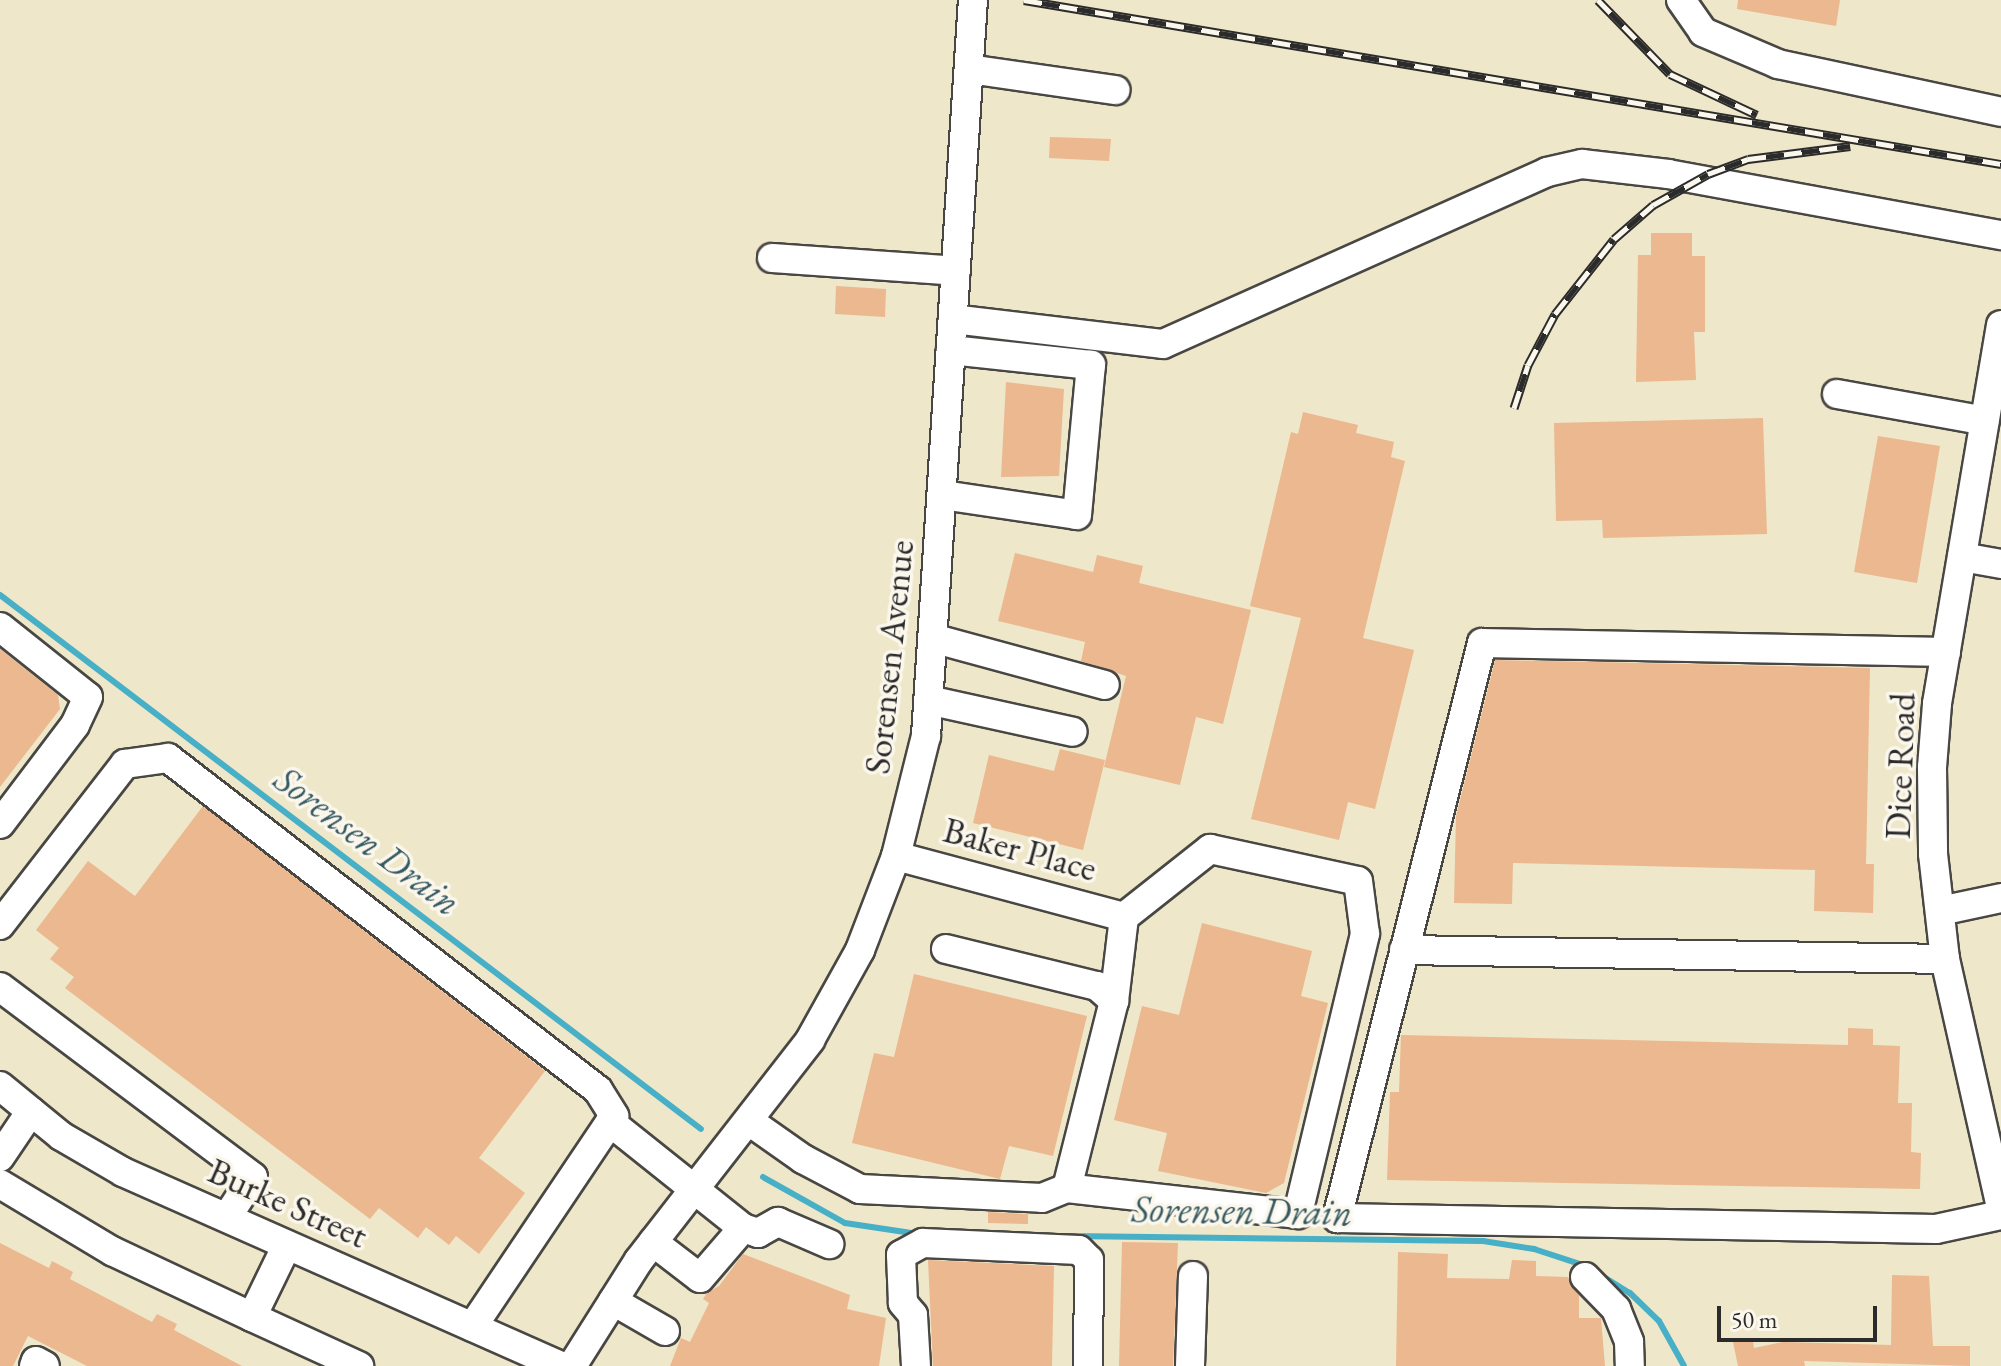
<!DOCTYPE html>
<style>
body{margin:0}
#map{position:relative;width:2001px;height:1366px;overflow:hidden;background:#eee7ca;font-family:"EB Garamond",serif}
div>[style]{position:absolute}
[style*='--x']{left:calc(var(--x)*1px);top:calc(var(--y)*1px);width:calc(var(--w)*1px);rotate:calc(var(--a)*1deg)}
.stream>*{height:6px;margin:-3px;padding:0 3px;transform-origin:3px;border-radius:3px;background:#47afc6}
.building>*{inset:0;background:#ebb88f}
.roads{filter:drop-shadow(2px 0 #484743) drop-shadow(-2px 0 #484743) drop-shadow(0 2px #484743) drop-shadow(0 -2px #484743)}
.minor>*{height:28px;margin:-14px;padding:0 14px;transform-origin:14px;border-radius:14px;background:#fff}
.rail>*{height:9px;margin-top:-4.5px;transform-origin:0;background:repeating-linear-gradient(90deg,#fbf7ec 0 18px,#2b2b2b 0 36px);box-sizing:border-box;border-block:2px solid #2b2b2b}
span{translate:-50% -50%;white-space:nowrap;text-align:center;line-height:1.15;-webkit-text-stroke:7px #fbf7ec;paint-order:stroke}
.street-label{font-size:36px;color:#2b2b2b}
.water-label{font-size:38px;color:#355961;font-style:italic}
.scale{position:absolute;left:1717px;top:1306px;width:160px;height:36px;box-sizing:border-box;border:4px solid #2b2b2b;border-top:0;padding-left:10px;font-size:24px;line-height:28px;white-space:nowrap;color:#2b2b2b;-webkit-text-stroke:6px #fbf7ec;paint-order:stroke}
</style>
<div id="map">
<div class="stream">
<div style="--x:0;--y:595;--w:881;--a:37.3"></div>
<div style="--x:763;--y:1177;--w:94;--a:29.3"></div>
<div style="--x:845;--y:1223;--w:74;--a:8.6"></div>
<div style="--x:1069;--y:1236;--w:414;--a:0.7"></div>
<div style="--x:1483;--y:1241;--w:52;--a:8.9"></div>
<div style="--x:1534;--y:1249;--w:55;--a:18.1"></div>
<div style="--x:1599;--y:1274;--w:36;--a:32"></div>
<div style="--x:1630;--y:1293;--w:40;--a:44"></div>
<div style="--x:1659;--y:1321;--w:51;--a:60.9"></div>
</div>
<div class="building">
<div style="clip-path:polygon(1738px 0,1840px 0,1836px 26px,1737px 9px)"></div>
<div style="clip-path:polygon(1050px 137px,1111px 139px,1109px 161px,1049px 158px)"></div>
<div style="clip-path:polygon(1651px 233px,1692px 233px,1692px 256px,1705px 256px,1705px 332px,1694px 332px,1696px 380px,1636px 382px,1638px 255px,1651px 255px)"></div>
<div style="clip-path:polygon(836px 286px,886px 289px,885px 317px,835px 314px)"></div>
<div style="clip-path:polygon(1006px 382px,1064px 389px,1059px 476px,1001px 477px)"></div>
<div style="clip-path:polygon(1303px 412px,1358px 425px,1356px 433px,1394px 442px,1391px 457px,1405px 461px,1363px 638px,1414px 650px,1375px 809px,1348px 802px,1339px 840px,1251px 819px,1301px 618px,1250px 606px,1291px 432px,1298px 434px)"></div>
<div style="clip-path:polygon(1763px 418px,1767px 534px,1603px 538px,1602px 520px,1556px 521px,1554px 423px)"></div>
<div style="clip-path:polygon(1878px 436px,1940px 446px,1917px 583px,1854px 572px)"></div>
<div style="clip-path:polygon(1015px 553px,1093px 572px,1097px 555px,1143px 566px,1139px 583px,1251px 610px,1223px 724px,1196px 717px,1180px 785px,1104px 767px,1126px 676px,1081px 661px,1085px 642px,998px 621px)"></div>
<div style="clip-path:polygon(0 649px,58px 695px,60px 709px,0 787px)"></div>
<div style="clip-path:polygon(1495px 660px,1870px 668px,1866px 864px,1874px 864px,1873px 913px,1814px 911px,1815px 870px,1513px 863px,1512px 904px,1454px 903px,1456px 816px)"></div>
<div style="clip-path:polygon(1060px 749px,1105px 760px,1083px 850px,973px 823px,989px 755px,1054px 771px)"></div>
<div style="clip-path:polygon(203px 806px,545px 1071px,479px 1158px,525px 1193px,479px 1254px,456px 1236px,449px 1245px,426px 1227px,418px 1238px,379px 1208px,370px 1219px,65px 988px,74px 977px,50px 959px,59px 948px,36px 930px,88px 861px,135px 896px)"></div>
<div style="clip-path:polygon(1202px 923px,1312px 951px,1301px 996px,1328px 1003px,1284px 1183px,1266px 1193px,1158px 1171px,1167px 1133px,1114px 1120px,1142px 1006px,1179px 1015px)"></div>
<div style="clip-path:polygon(914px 974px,1087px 1016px,1053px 1156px,1009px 1146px,1000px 1179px,852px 1143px,874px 1053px,894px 1057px)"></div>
<div style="clip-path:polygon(1848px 1028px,1873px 1029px,1873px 1045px,1900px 1046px,1898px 1103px,1912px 1103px,1911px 1152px,1921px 1153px,1920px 1189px,1387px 1180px,1390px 1092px,1399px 1092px,1401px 1035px,1848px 1045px)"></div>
<div style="clip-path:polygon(988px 1212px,1028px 1214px,1028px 1224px,988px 1223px)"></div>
<div style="clip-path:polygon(1122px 1242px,1178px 1243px,1173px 1366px,1119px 1366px)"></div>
<div style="clip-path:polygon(0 1243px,49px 1268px,52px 1261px,73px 1272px,70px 1279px,152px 1322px,157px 1314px,177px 1324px,174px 1330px,242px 1366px,87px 1366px,28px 1336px,13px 1366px,0 1366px)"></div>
<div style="clip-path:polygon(1398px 1252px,1448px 1254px,1447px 1278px,1509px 1279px,1512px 1260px,1536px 1261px,1536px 1276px,1568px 1277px,1579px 1295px,1579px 1318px,1601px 1318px,1605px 1366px,1396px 1366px)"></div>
<div style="clip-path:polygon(743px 1254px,850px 1295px,847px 1309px,886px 1318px,879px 1366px,670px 1366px,681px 1338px,690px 1342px,709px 1303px,703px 1299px,707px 1293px,719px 1286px)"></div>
<div style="clip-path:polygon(928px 1260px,1054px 1266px,1052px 1366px,933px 1366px)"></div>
<div style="clip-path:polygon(1892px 1275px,1929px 1276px,1933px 1346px,1970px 1346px,1970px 1366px,1804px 1361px,1805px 1366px,1738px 1366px,1733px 1342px,1753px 1341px,1754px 1348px,1783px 1342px,1891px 1345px)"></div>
</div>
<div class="roads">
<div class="minor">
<div style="--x:1681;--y:0;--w:39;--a:55"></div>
<div style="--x:1703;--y:32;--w:82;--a:23.1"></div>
<div style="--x:1778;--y:64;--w:228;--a:12.1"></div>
<div style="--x:969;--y:69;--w:148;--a:8.2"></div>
<div style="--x:772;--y:258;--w:184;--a:4"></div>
<div style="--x:953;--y:319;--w:211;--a:6.8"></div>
<div style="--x:1163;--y:344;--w:421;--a:-24.1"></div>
<div style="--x:1547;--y:172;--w:36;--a:-13"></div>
<div style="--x:1582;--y:164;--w:87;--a:6.6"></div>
<div style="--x:1668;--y:174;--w:339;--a:10.4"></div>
<div style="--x:2001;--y:325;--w:384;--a:99.6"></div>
<div style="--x:1937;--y:704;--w:63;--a:94.5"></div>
<div style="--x:1932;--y:767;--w:87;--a:89.3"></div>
<div style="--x:1933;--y:854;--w:106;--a:83.5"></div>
<div style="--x:1945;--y:959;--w:255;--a:77.3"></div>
<div style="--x:1837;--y:394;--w:150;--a:10.3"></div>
<div style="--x:942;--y:495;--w:136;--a:8.4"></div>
<div style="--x:1077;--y:515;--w:151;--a:-84.7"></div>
<div style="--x:1091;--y:365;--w:141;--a:-173.9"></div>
<div style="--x:1962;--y:557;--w:40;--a:10"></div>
<div style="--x:0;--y:627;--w:112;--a:38.5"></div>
<div style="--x:88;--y:697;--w:31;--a:115"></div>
<div style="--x:75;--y:725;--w:124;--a:127.1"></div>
<div style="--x:932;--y:638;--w:179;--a:15.2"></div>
<div style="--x:1946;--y:652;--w:464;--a:-178.9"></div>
<div style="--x:1482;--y:643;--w:593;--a:104.15"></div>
<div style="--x:1337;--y:1218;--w:599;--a:1.05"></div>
<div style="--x:1936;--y:1229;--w:66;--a:-12.2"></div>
<div style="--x:928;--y:700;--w:148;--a:12.4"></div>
<div style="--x:896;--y:856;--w:236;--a:15"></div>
<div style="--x:1940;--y:911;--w:62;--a:-12"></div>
<div style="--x:0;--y:925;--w:204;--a:-52.2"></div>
<div style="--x:125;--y:764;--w:43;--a:-7.9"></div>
<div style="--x:168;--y:758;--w:543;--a:37.67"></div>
<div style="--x:598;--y:1090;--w:31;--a:58"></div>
<div style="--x:614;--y:1116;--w:254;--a:123.9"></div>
<div style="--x:946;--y:949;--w:155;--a:13.8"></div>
<div style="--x:1097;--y:986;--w:23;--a:41"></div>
<div style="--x:1404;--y:950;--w:541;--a:0.95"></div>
<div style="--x:0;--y:987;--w:316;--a:36.9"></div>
<div style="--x:253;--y:1177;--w:48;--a:123"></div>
<div style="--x:0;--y:1086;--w:79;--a:39.3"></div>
<div style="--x:61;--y:1136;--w:72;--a:30.1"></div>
<div style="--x:123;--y:1172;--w:478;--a:23.9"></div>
<div style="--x:749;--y:1121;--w:66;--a:35.1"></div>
<div style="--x:803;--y:1159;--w:64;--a:27.8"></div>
<div style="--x:860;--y:1189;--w:182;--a:2.8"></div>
<div style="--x:1042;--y:1198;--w:27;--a:-22"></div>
<div style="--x:1067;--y:1188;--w:193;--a:-75.9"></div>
<div style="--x:1114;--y:1001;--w:85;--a:-83.2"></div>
<div style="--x:1124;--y:917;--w:110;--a:-38.3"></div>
<div style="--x:1210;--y:849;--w:151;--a:12.2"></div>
<div style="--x:1358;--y:881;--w:53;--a:82.5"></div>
<div style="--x:1365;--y:934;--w:288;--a:103.5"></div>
<div style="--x:1298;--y:1214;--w:232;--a:-173.6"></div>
<div style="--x:610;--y:1122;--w:170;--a:38.6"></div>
<div style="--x:743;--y:1228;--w:16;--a:18"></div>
<div style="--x:758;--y:1233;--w:23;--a:-29"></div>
<div style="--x:778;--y:1222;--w:56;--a:23.3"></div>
<div style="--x:0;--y:1157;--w:55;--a:-56"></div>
<div style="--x:0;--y:1184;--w:131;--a:30.9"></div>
<div style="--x:112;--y:1251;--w:155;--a:25.2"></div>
<div style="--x:252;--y:1317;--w:80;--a:-64.1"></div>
<div style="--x:653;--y:1242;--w:59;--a:37.5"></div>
<div style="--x:700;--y:1278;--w:66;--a:-49.3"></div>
<div style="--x:1585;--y:1277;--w:45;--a:45.9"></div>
<div style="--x:1616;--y:1309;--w:35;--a:68"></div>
<div style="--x:1629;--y:1342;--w:24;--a:88"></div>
<div style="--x:613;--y:1301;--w:60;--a:30"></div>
<div style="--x:252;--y:1317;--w:118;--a:24.6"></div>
<div style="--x:34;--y:1366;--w:5;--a:-68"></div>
<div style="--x:36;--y:1361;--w:10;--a:29"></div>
<div style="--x:572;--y:1366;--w:125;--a:-57.7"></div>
<div style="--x:639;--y:1260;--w:279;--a:-52.1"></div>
<div style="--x:810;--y:1040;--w:103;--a:-60.9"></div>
<div style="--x:860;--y:950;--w:101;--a:-69"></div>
<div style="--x:896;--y:856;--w:124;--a:-76"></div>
<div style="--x:926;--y:736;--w:737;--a:-86.35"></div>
<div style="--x:916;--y:1366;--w:51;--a:-93.4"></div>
<div style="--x:913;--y:1315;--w:16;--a:-130"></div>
<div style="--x:903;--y:1303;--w:48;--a:-92.4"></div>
<div style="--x:901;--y:1255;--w:25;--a:-29"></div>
<div style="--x:923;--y:1243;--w:156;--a:2.6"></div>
<div style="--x:1079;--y:1250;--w:14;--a:45"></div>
<div style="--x:1089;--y:1260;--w:106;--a:90.5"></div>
<div style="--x:1190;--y:1366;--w:90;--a:-88.1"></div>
</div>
</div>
<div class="rail">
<div style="--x:1024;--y:0;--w:991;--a:9.53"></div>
<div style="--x:1598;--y:0;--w:103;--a:45.8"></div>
<div style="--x:1670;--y:74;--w:96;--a:25.2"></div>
<div style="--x:1514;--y:408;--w:45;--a:-72"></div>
<div style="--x:1528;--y:365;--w:58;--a:-62.1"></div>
<div style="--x:1555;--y:314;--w:95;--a:-51.8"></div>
<div style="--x:1614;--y:239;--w:52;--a:-41.1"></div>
<div style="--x:1653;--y:205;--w:63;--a:-29.4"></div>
<div style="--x:1708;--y:174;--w:43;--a:-20.6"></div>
<div style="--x:1748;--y:159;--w:103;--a:-7.3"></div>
</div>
<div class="street-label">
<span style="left:889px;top:657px;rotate:-84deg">Sorensen Avenue</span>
<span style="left:1900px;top:766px;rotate:-88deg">Dice Road</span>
<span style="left:1020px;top:849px;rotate:15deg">Baker Place</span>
<span style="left:288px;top:1203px;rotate:24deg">Burke Street</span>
</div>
<div class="water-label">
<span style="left:368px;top:840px;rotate:37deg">Sorensen Drain</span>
<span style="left:1242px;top:1210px;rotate:1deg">Sorensen Drain</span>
</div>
<div class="scale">50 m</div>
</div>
